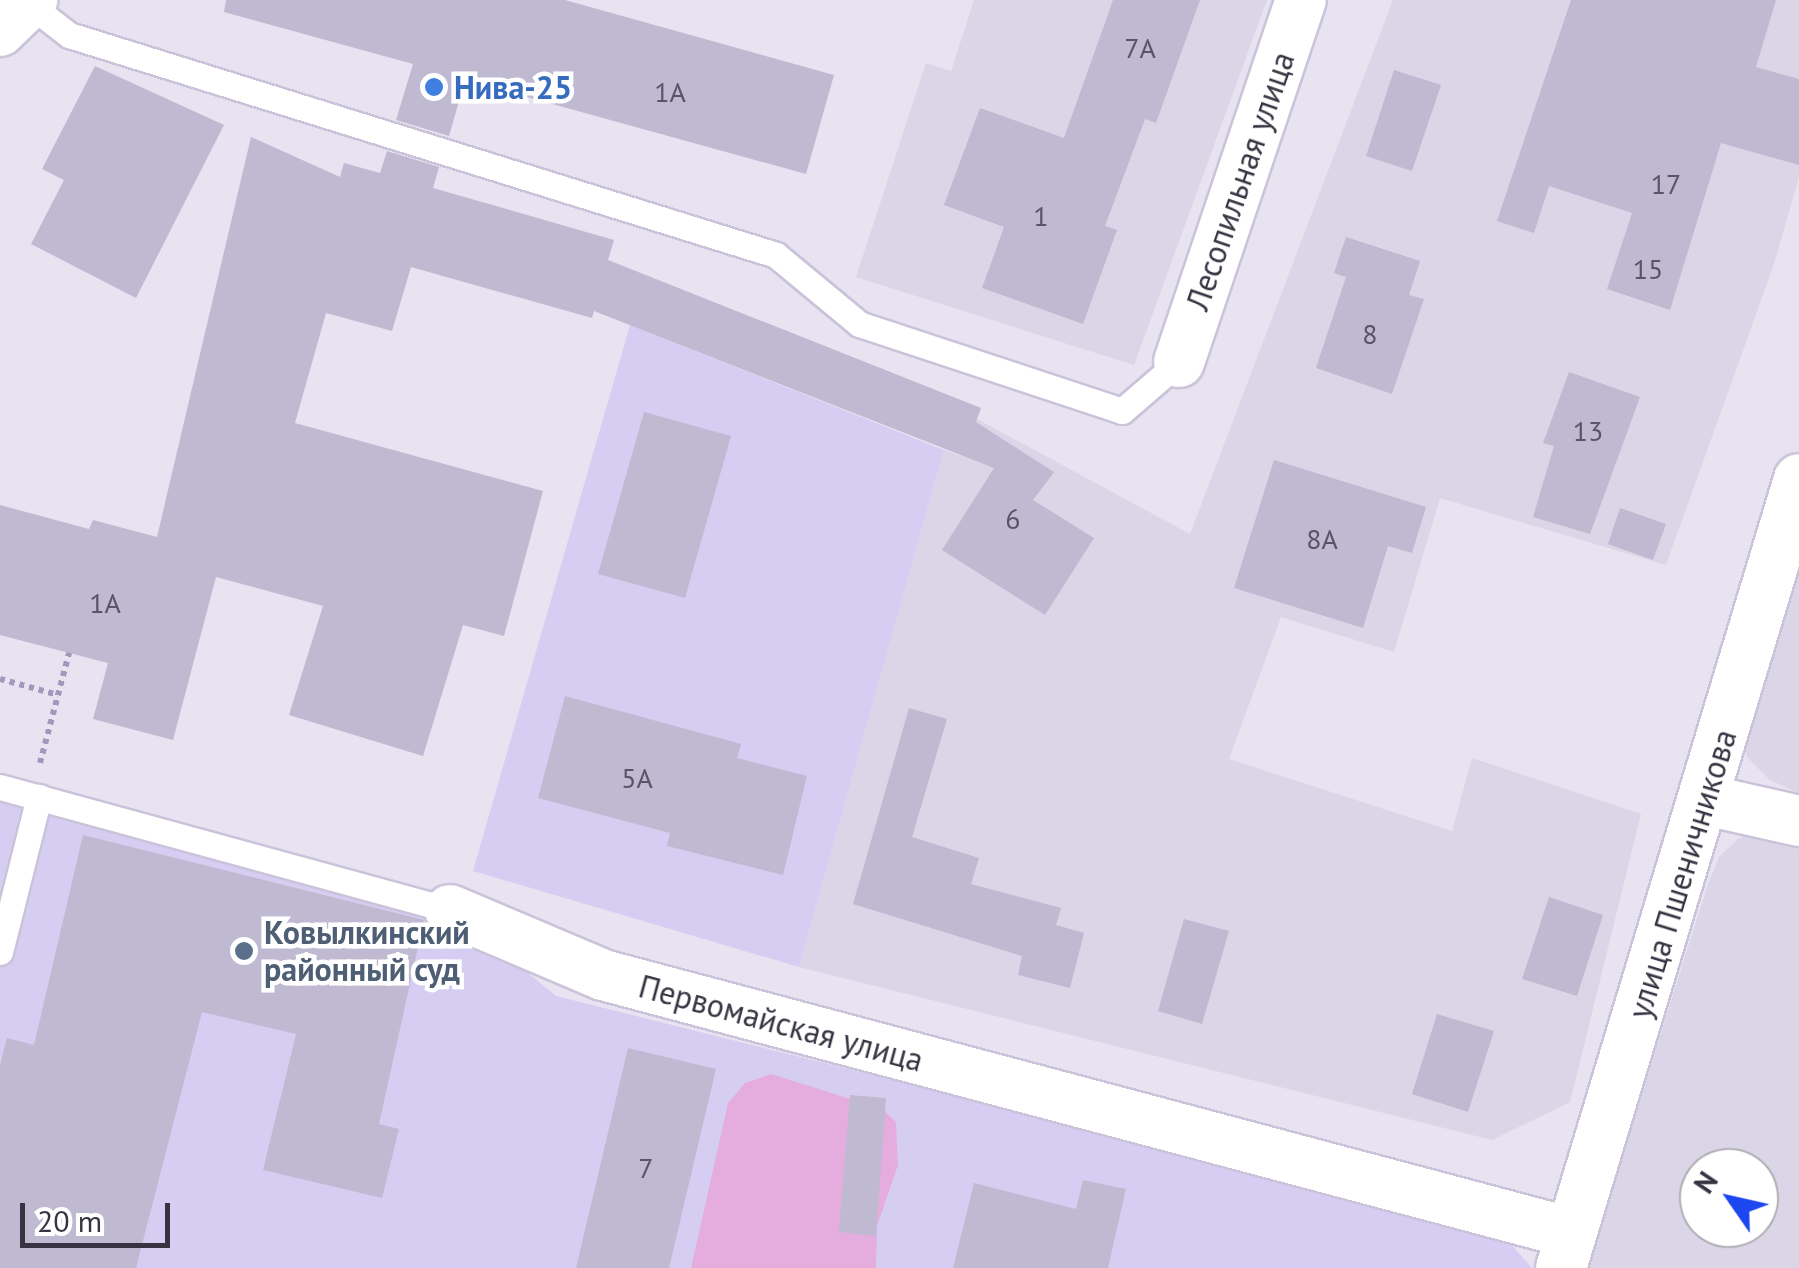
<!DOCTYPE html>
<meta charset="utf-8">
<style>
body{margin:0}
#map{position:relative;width:1799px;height:1268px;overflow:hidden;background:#e7e3f0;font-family:"PT Sans",sans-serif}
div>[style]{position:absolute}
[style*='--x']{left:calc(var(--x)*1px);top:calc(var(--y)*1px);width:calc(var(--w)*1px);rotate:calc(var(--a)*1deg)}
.residential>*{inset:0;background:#dbd5e8}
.commercial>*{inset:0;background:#d6cef2}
.green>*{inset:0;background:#e4adde}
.building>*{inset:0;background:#bfb9d1}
.path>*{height:6px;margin-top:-3px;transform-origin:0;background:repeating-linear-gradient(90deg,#a398bc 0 5px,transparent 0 10px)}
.roads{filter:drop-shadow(2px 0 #cac3d9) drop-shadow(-2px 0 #cac3d9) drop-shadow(0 2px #cac3d9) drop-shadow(0 -2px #cac3d9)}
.service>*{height:25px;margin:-12.5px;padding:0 12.5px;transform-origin:12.5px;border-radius:12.5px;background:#fff}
.minor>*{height:50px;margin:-25px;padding:0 25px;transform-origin:25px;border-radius:25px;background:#fff}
.dots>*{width:28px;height:28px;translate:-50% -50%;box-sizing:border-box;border:5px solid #fff;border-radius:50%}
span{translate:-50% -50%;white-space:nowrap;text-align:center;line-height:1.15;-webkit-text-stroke:9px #fff;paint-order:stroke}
.number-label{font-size:28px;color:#595466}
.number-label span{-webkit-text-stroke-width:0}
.shop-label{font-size:32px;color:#366cbe;font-weight:700}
.left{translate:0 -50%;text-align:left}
.street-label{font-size:32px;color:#373342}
.service-label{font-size:32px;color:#4e5e75;font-weight:700}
.north{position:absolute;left:1679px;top:1148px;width:100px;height:100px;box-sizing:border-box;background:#fff;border:2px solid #afadb3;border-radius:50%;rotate:304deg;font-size:28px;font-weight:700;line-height:40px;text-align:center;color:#373342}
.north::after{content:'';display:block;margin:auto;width:35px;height:45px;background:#1b46f0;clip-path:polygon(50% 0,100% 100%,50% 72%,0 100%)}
.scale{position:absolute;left:20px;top:1203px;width:150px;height:45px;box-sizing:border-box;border:5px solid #373342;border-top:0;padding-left:12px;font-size:30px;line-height:35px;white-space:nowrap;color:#373342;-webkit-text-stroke:8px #fff;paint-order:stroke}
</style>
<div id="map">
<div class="residential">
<div style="clip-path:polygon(974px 0,1267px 0,1134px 365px,856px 277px,926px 63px,951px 71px)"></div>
<div style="clip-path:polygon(1393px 0,1799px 0,1799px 177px,1774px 264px,1666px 565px,1440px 498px,1394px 652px,1281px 617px,1229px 759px,1452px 831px,1472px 758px,1641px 814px,1570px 1102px,1492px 1140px,799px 967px,944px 450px,962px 456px,977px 419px,1190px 534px)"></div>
<div style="clip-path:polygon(1799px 485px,1799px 793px,1770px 780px,1747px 757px,1737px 716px)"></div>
<div style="clip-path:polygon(evenodd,1764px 832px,1799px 838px,1799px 1268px,1587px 1268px,1708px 884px,1719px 857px,1739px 838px,1764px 832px,1699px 1168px,1759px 1168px,1759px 1228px,1699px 1228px,1699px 1168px)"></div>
</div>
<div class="commercial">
<div style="clip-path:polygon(630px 325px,944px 450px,799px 967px,473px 871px)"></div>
<div style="clip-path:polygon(0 799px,450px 910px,556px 996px,1466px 1223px,1504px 1236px,1532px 1268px,0 1268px)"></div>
</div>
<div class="green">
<div style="clip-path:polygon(771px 1074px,882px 1109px,896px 1122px,898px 1165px,877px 1226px,876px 1268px,691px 1268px,728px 1103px,745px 1083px)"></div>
</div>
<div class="building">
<div style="clip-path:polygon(226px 0,565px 0,834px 75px,806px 174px,465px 80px,449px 136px,396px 120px,413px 64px,224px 12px)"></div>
<div style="clip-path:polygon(1113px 0,1200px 0,1156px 123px,1145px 119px,1105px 226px,1117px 230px,1083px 324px,982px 288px,1004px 227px,944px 205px,980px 108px,1064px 138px)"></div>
<div style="clip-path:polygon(1571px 0,1776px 0,1756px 67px,1799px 79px,1799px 165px,1721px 143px,1670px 310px,1607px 289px,1632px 213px,1549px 186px,1534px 233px,1497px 221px)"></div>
<div style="clip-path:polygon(95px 66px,224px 125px,136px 298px,31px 244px,64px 180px,42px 169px)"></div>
<div style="clip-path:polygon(1394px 70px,1441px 85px,1412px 171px,1366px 156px)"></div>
<div style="clip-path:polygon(251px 137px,340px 177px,344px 163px,380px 173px,387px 151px,439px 167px,433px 188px,614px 240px,608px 260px,981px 408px,976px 422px,1054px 472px,1033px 500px,1094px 538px,1045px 615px,942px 550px,994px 468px,594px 311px,592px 318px,411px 267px,392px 331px,326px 313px,295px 423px,543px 491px,504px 636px,463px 625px,423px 756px,289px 715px,323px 606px,216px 577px,173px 740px,93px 719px,108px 663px,0 635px,0 505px,89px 529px,93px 520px,157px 537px)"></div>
<div style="clip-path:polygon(1346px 237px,1420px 261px,1409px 295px,1424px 299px,1392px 394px,1316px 368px,1346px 277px,1334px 273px)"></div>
<div style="clip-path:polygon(1569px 372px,1640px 397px,1590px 534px,1533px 517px,1554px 446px,1543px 443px)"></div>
<div style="clip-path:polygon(644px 412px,731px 436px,685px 598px,598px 574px)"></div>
<div style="clip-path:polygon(1274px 460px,1426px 507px,1412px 553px,1388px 546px,1363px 628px,1234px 588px)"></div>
<div style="clip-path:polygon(1620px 508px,1666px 524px,1653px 560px,1608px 544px)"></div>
<div style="clip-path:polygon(565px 696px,741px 744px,737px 758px,807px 776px,783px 875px,667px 846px,670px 833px,538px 798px)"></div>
<div style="clip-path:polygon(909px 708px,947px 719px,912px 837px,979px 858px,971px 884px,1061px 908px,1056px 925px,1084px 933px,1070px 988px,1018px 975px,1022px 956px,853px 904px)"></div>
<div style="clip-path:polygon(83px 835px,424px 920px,379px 1124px,399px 1129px,382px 1198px,263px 1170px,296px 1034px,202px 1012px,136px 1268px,0 1268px,0 1065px,7px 1038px,34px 1045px)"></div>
<div style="clip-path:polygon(1549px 897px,1603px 915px,1577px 996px,1522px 979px)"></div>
<div style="clip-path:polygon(1184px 919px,1229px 931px,1202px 1024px,1158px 1011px)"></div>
<div style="clip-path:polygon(1437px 1014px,1494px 1031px,1468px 1112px,1412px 1094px)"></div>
<div style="clip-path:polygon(628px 1048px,716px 1069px,669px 1268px,576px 1268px)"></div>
<div style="clip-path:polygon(850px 1095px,886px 1098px,876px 1236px,839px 1232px)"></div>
<div style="clip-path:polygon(1083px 1180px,1126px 1189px,1108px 1268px,953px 1268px,974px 1183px,1076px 1209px)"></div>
</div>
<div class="path">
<div style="--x:0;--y:679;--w:60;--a:15.4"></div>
<div style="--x:40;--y:763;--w:114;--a:-75.2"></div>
</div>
<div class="roads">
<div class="service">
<div style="--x:29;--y:4;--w:51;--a:37.8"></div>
<div style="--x:69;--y:35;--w:740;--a:17.28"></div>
<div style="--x:776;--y:255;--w:108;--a:39.7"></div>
<div style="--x:859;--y:324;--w:277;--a:18.3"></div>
<div style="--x:1122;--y:411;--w:75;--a:-40.7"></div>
<div style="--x:0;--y:787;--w:467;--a:15.3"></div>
<div style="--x:0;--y:952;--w:160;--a:-75.9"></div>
</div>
<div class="minor">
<div style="--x:0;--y:31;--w:45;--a:-44.1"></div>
<div style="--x:1179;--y:362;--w:382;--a:-71.4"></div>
<div style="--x:1706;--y:800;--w:95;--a:12.7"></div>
<div style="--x:450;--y:910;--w:166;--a:23"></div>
<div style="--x:603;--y:975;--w:1002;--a:14.92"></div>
<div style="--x:1561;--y:1268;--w:824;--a:-73.21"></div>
</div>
</div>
<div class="dots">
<div style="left:434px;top:87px;background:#3f7fe0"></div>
<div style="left:244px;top:951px;background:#5c6f8a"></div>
</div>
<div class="number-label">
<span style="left:1140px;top:48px">7А</span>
<span style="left:670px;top:92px">1А</span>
<span style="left:1666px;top:184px">17</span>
<span style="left:1041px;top:216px">1</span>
<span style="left:1648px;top:269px">15</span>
<span style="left:1370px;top:334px">8</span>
<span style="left:1588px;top:431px">13</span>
<span style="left:1013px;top:519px">6</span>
<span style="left:1322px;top:539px">8А</span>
<span style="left:105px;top:603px">1А</span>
<span style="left:637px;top:778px">5А</span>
<span style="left:646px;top:1168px">7</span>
</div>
<div class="shop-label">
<span class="left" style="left:454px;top:87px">Нива-25</span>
</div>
<div class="street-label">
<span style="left:1240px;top:181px;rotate:-71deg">Лесопильная улица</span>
<span style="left:1682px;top:874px;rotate:-73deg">улица Пшеничникова</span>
<span style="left:781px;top:1023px;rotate:15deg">Первомайская улица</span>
</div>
<div class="service-label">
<span class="left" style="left:264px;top:951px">Ковылкинский<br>районный суд</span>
</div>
<div class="north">N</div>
<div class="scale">20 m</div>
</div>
